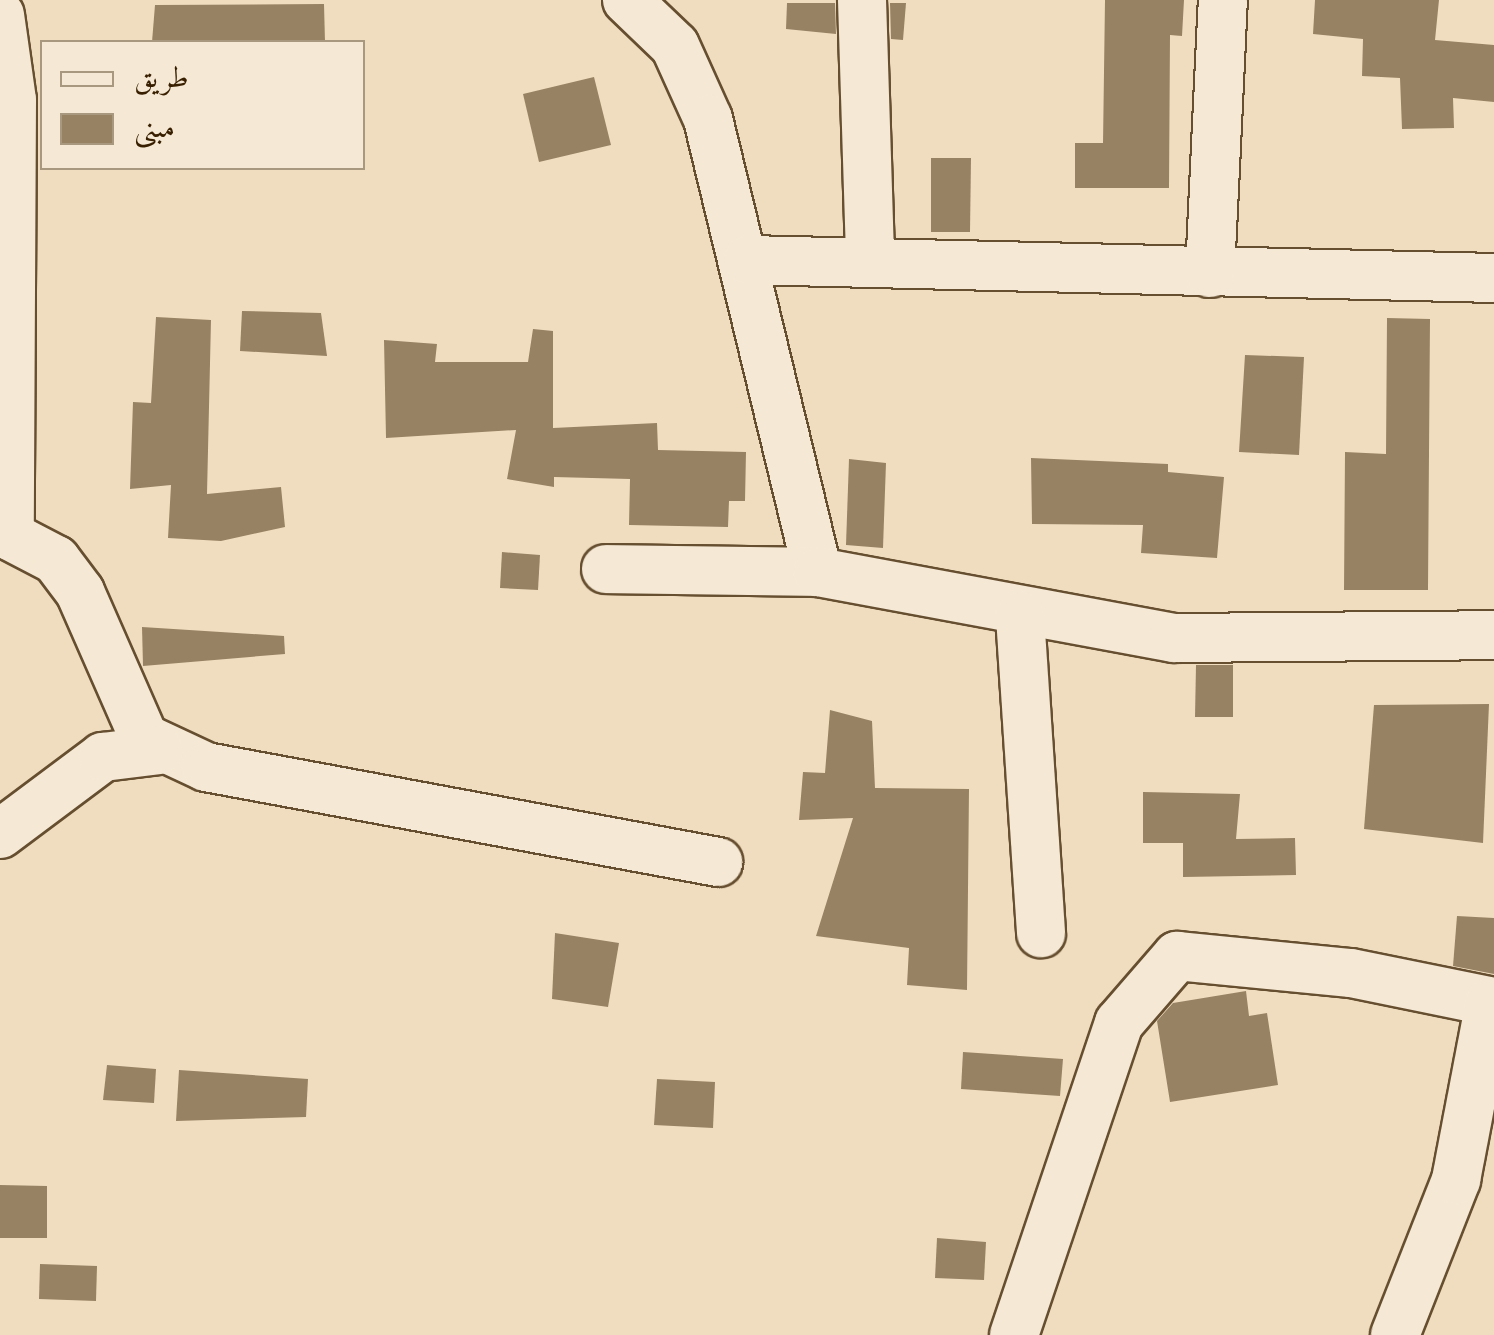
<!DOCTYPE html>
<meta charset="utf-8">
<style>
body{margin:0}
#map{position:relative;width:1494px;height:1335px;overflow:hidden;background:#f0ddbf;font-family:"Old Standard TT",Amiri,serif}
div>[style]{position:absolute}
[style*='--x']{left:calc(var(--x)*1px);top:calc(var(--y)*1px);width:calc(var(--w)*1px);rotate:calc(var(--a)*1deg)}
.building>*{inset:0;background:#988264}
.roads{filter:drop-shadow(2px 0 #664e30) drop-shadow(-2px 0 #664e30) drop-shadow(0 2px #664e30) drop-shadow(0 -2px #664e30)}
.minor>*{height:48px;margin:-24px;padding:0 24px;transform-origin:24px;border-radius:24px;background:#f5e9d5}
span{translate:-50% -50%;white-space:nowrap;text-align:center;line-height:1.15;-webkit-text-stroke:8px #f5e9d5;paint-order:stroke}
.legend{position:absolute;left:40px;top:40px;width:325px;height:130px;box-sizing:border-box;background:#f5e9d5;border:2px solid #a99880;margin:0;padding:12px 18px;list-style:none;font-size:30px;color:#381f01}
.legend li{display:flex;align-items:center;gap:20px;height:50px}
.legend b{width:50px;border:2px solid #a99880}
</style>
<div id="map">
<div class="building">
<div style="clip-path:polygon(1105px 0,1184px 0,1182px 36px,1170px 35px,1169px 188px,1075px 188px,1075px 143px,1103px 143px)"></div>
<div style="clip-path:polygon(1315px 0,1439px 0,1435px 40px,1494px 45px,1494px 102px,1453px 98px,1454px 128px,1402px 129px,1400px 78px,1362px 76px,1363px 39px,1313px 34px)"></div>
<div style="clip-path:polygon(787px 3px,835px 3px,836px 34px,786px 29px)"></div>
<div style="clip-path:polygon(890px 3px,906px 3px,903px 40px,891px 39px)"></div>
<div style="clip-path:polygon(324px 4px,325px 42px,152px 42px,155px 5px)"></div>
<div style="clip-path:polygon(594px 77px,611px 145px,539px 162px,523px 94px)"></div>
<div style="clip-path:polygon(931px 158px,971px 158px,970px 232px,931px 232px)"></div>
<div style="clip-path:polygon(242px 311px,321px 313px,327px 356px,240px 351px)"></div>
<div style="clip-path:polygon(156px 317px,211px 320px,207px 494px,281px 487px,285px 527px,221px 541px,168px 538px,171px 485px,130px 489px,133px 402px,151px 403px)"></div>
<div style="clip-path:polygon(1387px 318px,1430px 319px,1428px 590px,1344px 590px,1345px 452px,1386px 454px)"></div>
<div style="clip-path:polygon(533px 329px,553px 331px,553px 428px,657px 423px,658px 450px,746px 452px,745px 501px,729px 501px,728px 527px,629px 525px,630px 479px,554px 477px,554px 487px,507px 479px,516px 430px,386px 438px,384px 340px,437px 344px,435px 362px,528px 362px)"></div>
<div style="clip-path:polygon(1245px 355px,1304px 357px,1299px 455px,1239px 452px)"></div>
<div style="clip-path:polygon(1031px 458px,1168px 464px,1168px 472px,1224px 477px,1217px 558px,1141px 553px,1143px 525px,1032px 524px)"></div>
<div style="clip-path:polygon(849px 459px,886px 463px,883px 548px,846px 545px)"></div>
<div style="clip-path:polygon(502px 552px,540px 555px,538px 590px,500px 588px)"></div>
<div style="clip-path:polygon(142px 627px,284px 636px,285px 654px,143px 666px)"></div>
<div style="clip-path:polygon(1196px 665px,1233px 665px,1233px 717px,1195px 717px)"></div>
<div style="clip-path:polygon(1489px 704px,1483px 843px,1364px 829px,1374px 705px)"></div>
<div style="clip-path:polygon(830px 710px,872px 721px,875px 788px,969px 789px,967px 990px,907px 985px,909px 948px,816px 936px,853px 818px,799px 820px,803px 772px,825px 773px)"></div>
<div style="clip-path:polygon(1143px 792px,1240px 794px,1236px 839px,1295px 838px,1296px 875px,1183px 877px,1183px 843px,1143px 843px)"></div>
<div style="clip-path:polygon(1457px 916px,1494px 918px,1494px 974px,1453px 966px)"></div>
<div style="clip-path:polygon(555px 933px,619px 943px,608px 1007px,552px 999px)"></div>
<div style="clip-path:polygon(1246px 991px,1249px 1016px,1267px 1013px,1278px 1085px,1170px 1102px,1157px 1021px,1173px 1003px)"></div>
<div style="clip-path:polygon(963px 1052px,1063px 1059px,1060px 1096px,961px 1089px)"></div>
<div style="clip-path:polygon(107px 1065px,156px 1069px,154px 1103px,103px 1100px)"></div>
<div style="clip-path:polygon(179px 1070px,308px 1079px,306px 1117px,176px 1121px)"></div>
<div style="clip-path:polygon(657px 1079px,715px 1082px,713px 1128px,654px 1125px)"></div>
<div style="clip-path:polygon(0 1185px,47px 1186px,47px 1238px,0 1238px)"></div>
<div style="clip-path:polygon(937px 1238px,986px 1242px,984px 1280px,935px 1278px)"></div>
<div style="clip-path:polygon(40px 1264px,97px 1266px,96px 1301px,39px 1299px)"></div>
</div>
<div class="roads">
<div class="minor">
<div style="--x:627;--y:0;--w:66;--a:43.8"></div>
<div style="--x:675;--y:46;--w:80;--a:65.7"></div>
<div style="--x:708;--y:119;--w:466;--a:76.4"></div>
<div style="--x:862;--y:0;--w:259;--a:88.2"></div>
<div style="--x:0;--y:15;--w:86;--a:82"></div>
<div style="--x:12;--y:100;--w:436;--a:90.3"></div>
<div style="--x:10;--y:536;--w:52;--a:27.6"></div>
<div style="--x:56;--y:560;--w:40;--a:53"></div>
<div style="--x:80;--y:592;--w:159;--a:66.3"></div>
<div style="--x:144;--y:738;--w:68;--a:25.1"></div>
<div style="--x:206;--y:767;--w:521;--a:10.51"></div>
<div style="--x:748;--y:260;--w:746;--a:1.38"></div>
<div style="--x:1210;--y:273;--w:273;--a:-87.3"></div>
<div style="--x:606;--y:569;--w:212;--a:0.8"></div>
<div style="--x:818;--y:572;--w:362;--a:10.5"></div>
<div style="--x:1174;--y:638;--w:320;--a:-0.5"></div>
<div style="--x:1020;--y:616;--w:318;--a:86.2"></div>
<div style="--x:0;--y:834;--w:129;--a:-36.8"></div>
<div style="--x:103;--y:757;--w:56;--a:-7.1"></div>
<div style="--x:1014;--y:1335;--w:329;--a:-71.4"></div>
<div style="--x:1119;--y:1023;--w:89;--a:-49.1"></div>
<div style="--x:1177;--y:956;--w:175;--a:5.6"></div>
<div style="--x:1351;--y:973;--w:146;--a:11.5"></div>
<div style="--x:1395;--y:1335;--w:167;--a:-68.5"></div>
<div style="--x:1456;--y:1180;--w:181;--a:-79.2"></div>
</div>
</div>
<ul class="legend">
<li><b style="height:12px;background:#f5e9d5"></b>طريق</li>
<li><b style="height:28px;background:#988264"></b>مبنى</li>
</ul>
</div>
